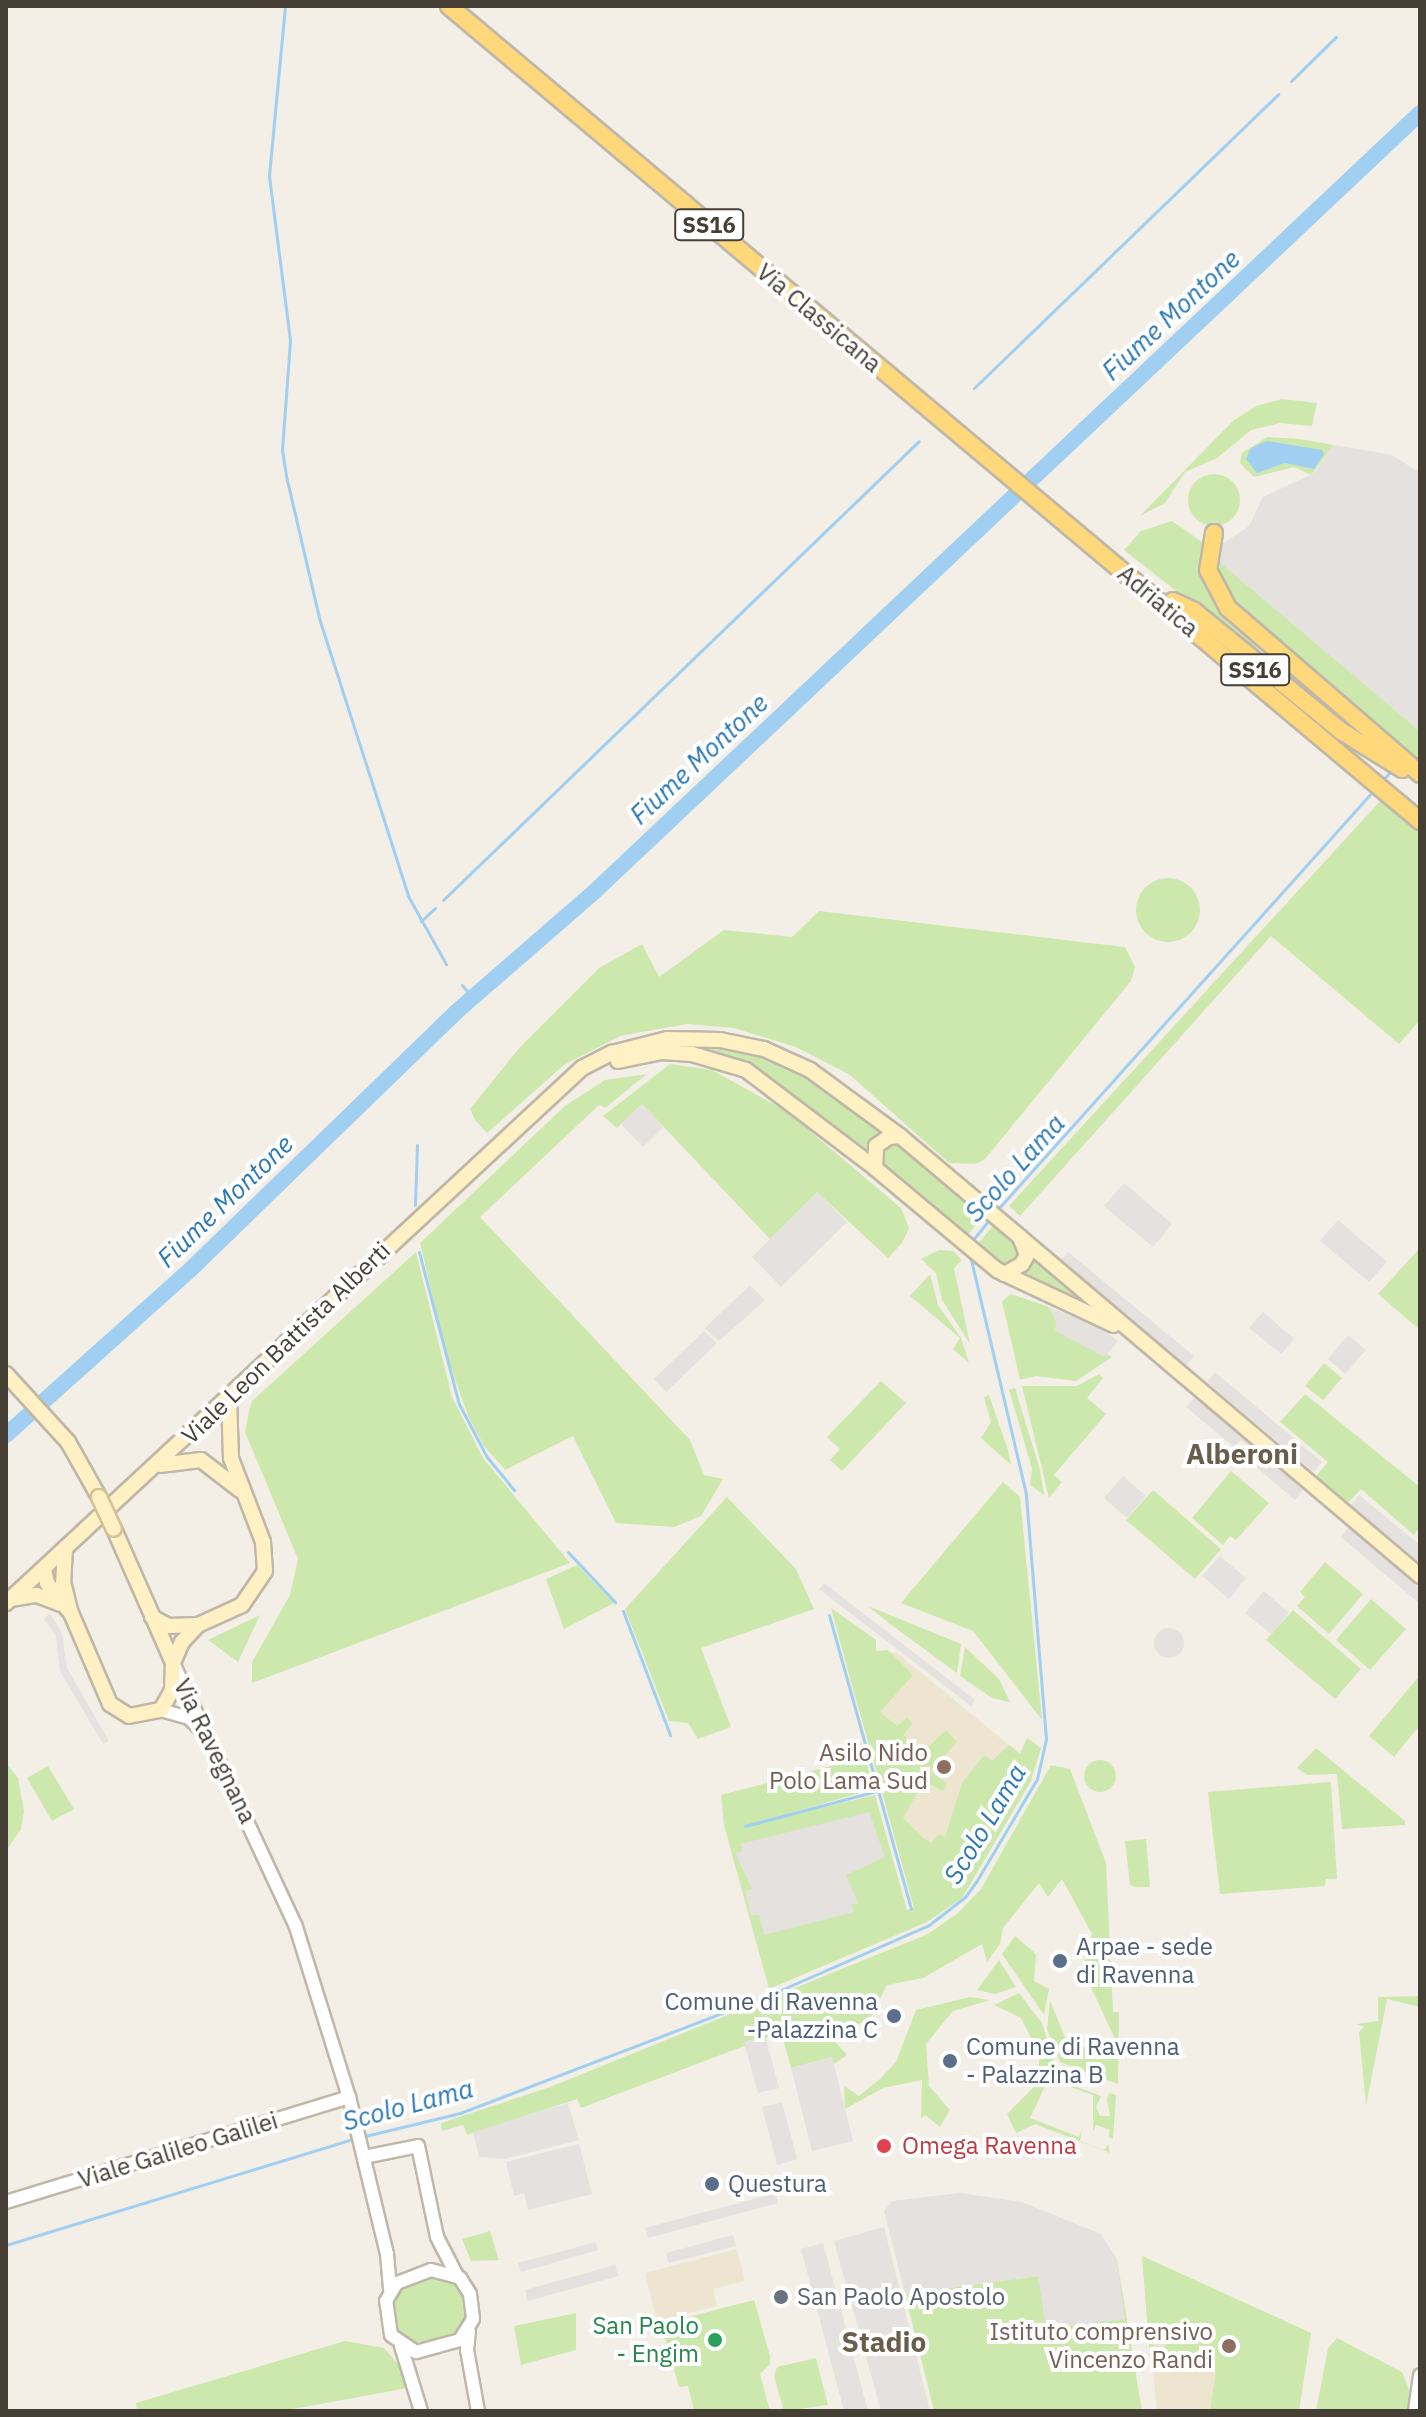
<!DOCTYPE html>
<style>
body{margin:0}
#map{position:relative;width:1426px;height:2417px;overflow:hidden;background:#f3efe6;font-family:"IBM Plex Sans",sans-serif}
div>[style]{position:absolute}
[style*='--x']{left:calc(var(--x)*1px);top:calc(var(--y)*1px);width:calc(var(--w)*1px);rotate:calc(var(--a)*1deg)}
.education>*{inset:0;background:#ede5cf}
.green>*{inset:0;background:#cde8ad}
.round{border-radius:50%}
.parking>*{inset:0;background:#e4e1de}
.water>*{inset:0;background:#a0cff1}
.stream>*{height:3px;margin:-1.5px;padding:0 1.5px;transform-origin:1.5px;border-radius:1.5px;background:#a0cff1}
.river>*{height:16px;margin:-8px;padding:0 8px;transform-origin:8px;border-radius:8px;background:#a0cff1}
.roads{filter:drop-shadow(2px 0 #bfb7a8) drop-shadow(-2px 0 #bfb7a8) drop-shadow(0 2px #bfb7a8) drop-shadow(0 -2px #bfb7a8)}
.tertiary>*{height:12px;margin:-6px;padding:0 6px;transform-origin:6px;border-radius:6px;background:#fff}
.secondary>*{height:14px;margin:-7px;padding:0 7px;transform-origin:7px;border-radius:7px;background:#fff1c4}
.trunk>*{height:16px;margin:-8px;padding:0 8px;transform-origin:8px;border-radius:8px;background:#ffd87c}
.bridges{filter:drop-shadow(2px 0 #d4c394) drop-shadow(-2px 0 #d4c394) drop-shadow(0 2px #d4c394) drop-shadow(0 -2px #d4c394)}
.secondary-bridge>*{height:14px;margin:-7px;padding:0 7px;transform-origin:7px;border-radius:7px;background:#fff1c4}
.dots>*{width:22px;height:22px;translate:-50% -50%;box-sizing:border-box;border:4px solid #fff;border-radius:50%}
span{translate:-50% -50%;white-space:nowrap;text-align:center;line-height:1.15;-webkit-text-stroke:8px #fff;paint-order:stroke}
.shield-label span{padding:2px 6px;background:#fff;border:2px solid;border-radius:6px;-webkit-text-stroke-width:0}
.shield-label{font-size:22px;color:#463f35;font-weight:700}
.street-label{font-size:24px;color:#463f35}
.education-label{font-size:24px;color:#785e54}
.right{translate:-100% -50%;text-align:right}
.service-label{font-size:24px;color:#4e5e75}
.left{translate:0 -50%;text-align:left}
.health-label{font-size:24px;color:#be3a42}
.worship-label{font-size:24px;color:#5b616d}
.leisure-label{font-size:24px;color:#27864d}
.water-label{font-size:26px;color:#2c78b3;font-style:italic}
.quarter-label{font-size:28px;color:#695d4c;font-weight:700}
.frame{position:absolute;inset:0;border:8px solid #463f35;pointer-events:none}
</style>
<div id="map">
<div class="education">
<div style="clip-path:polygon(831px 1608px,876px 1640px,876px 1651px,897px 1653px,1020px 1754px,1009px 1781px,932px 1896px,856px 1704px)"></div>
<div style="clip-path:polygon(737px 2249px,745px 2281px,713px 2289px,717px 2306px,657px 2321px,645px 2273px)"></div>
<div style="clip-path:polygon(1142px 2256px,1311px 2333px,1299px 2411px,1157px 2411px)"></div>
</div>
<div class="green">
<div style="clip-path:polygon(1282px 399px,1317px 403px,1312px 426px,1280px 423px,1251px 430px,1217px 458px,1185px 472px,1165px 503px,1140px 516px,1233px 421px,1256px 406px)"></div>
<div style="clip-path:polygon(1267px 437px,1300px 439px,1334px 445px,1311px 475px,1294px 467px,1254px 477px,1240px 463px,1242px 453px)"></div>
<div class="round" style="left:1188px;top:474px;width:52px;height:52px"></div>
<div style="clip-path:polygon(1172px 521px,1205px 544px,1204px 581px,1218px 607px,1281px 673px,1124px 550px,1141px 531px)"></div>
<div style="clip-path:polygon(1216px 559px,1420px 731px,1420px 767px,1227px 594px)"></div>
<div style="clip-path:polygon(1382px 799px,1420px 831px,1420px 1020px,1399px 1044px,1271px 936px,1020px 1216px,1009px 1206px)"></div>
<div class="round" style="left:1136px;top:878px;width:64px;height:64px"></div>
<div style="clip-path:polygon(819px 911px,1125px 947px,1135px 967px,1131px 981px,985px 1159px,976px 1164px,949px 1163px,850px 1075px,796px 1047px,734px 1028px,687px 1024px,620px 1036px,564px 1065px,487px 1133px,475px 1120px,470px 1109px,520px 1047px,599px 968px,642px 944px,659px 977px,724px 930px,792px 937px)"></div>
<div style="clip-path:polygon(713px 1044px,787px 1064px,889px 1133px,872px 1143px,869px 1155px,759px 1070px,711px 1051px)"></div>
<div style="clip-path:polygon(670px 1064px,712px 1070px,786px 1111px,901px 1208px,909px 1228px,902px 1243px,888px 1258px,817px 1192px,770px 1239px,642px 1104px,617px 1128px,603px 1116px)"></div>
<div style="clip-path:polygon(647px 1074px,605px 1108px,599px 1105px,480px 1217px,690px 1440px,704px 1475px,723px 1479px,701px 1516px,674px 1527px,616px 1523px,573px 1436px,505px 1470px,484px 1446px,469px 1418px,448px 1360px,420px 1243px,565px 1106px,605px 1080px)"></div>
<div style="clip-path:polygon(894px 1142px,985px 1215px,965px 1238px,880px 1165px,881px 1147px)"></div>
<div style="clip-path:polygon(995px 1223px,1021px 1249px,1019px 1260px,1004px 1268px,976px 1246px)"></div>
<div style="clip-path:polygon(1420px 1248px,1420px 1330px,1378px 1294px)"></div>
<div style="clip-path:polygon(939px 1250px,953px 1251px,962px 1260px,954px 1268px,970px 1344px,942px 1300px,936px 1273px,921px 1259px)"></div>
<div style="clip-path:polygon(416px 1252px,452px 1397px,483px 1458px,570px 1563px,252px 1683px,252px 1662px,290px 1595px,298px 1559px,245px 1432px,249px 1411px,252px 1401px)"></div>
<div style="clip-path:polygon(1032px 1254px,1091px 1306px,1014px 1277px,1028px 1266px)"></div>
<div style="clip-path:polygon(930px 1274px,938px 1305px,961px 1338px,969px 1363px,953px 1349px,960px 1338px,910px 1296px)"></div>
<div style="clip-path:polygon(1011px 1294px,1049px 1307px,1056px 1320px,1112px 1357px,1076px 1381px,1036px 1376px,1020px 1380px,1002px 1301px)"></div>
<div style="clip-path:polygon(1324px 1363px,1342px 1378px,1323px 1400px,1305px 1386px)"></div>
<div style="clip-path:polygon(1099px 1374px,1103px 1378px,1087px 1398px,1106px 1414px,1054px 1475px,1062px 1482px,1049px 1498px,1022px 1386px,1077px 1386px)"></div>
<div style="clip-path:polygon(881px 1381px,906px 1403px,842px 1471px,830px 1460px,840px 1449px,827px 1437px)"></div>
<div style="clip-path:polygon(1015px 1388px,1040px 1470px,1044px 1495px,1030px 1485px,1032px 1468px,1009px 1390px)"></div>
<div style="clip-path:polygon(1305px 1394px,1420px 1487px,1420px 1527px,1414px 1535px,1361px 1489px,1347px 1504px,1315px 1477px,1328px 1462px,1280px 1422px)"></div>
<div style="clip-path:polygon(989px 1395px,1008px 1450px,1011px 1465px,981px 1438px,991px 1422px,984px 1397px)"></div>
<div style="clip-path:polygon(1231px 1471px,1269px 1503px,1236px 1540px,1230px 1536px,1223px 1545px,1192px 1518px)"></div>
<div style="clip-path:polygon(1003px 1482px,1020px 1497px,1042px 1720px,973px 1631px,901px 1603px)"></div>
<div style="clip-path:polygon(1153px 1490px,1221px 1549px,1195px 1579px,1126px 1520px)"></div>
<div style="clip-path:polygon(727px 1497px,796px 1569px,814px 1609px,701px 1648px,731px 1727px,698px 1739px,688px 1723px,669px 1721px,625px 1609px)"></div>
<div style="clip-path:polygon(1325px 1562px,1363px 1594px,1329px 1634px,1297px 1606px,1305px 1597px,1300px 1592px)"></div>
<div style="clip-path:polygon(577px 1565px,614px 1603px,564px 1629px,546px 1579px)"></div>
<div style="clip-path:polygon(1371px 1599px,1406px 1629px,1370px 1670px,1336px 1640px)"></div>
<div style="clip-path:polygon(868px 1606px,961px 1644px,957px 1673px,890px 1624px)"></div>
<div style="clip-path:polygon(831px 1608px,876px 1640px,876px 1651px,888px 1650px,913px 1675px,880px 1712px,897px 1726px,907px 1718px,913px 1723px,903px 1735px,925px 1750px,946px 1730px,957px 1742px,930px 1771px,947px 1784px,943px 1791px,924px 1781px,903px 1818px,923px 1838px,931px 1843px,939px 1834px,945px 1837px,962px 1783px,984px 1755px,992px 1761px,1009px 1745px,1020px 1754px,1027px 1738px,1041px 1748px,1031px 1781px,962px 1898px,927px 1922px,769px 1989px,724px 1825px,721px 1795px,865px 1757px,874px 1789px,741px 1827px,875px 1795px,907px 1910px,914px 1908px)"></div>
<div style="clip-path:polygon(1293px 1610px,1361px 1669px,1335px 1699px,1266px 1640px)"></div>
<div style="clip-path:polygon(260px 1615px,238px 1662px,208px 1640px)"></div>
<div style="clip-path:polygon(965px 1647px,999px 1679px,1010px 1702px,992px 1698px,960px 1676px)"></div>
<div style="clip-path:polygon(1420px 1675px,1420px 1725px,1394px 1757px,1369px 1736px)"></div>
<div style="clip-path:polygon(1316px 1748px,1405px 1821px,1405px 1825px,1342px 1829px,1337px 1774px,1307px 1775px,1297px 1768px)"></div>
<div class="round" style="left:1084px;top:1760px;width:32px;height:32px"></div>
<div style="clip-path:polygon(6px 1763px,18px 1778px,24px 1811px,21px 1829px,6px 1851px)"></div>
<div style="clip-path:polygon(1051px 1765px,1070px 1769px,1106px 1863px,1113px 2012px,1119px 2012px,1118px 2084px,1060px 2062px,1047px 2029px,1050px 2000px,1068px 2045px,1090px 2048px,1092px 2037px,1115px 2039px,1082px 1968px,1092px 1934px,1062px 1879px,1048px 1897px,1039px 1883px,1003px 1928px,1000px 1944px,987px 1962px,982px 1944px,923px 1978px,887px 1985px,870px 2018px,833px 2039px,847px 2055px,834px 2064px,832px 2057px,791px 2068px,781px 2032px,581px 2108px,577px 2099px,467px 2135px,463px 2125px,442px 2131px,441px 2123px,550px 2087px,928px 1934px,958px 1913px,981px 1889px)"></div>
<div style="clip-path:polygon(48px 1766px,74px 1809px,52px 1821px,27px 1778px)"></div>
<div style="clip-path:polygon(1331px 1782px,1337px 1879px,1326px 1879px,1325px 1886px,1220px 1894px,1208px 1792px)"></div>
<div style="clip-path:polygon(1146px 1839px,1150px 1887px,1135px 1887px,1130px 1885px,1125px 1841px)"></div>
<div style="clip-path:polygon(1015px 1936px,1036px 1954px,1034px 1981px,1049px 1989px,1044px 2015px,1002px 1954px)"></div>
<div style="clip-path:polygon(999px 1960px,1016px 1987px,995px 1994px,977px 1990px)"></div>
<div style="clip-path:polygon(1019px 1993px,1042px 2023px,1055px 2065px,1030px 2118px,1079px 2137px,1082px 2130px,1080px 2141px,1104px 2150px,1108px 2144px,1110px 2153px,1035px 2124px,1016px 2133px,1007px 2114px,1036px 2085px,1040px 2056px,1021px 2018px,994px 2005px)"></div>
<div style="clip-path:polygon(1420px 1996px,1420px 2007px,1387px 1999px,1366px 2106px,1359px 2032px,1364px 2027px,1357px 2024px,1378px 2021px,1378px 1997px)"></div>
<div style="clip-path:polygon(970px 1997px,990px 2000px,953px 2011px,926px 2044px,929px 2086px,950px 2110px,940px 2127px,925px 2115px,921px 2119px,922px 2080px,883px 2088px,845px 2109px,844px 2086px,859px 2096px,880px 2079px,896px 2062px,916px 2010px)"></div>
<div style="clip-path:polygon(1060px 2074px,1058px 2080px,1101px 2096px,1096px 2107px,1100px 2116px,1110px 2116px,1107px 2099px,1109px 2093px,1116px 2095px,1113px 2139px,1108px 2137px,1110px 2130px,1096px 2125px,1093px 2131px,1093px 2095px,1056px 2082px,1051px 2087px)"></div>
<div style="clip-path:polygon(490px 2231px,499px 2260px,471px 2261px,462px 2239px)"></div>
<div style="clip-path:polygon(1142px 2256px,1311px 2333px,1299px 2411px,1210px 2411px,1216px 2371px,1162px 2361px,1167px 2333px,1157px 2329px,1150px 2359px)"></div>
<div style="clip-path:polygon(1118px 2265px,1142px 2411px,934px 2411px,905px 2294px)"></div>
<div style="clip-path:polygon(435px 2278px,460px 2285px,470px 2306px,465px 2326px,445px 2339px,409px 2343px,391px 2330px,389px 2303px,409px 2284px)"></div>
<div style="clip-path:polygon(754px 2300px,770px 2356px,770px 2364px,760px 2374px,770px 2411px,694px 2411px,688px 2386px,679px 2387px,661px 2324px)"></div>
<div style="clip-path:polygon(576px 2313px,576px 2350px,521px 2365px,514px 2326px)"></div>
<div style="clip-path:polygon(1337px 2338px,1402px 2372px,1409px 2389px,1408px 2411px,1316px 2411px,1328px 2348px)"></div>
<div style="clip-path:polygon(345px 2341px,384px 2348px,405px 2372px,408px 2388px,282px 2411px,137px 2411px,136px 2403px)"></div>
<div style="clip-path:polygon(816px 2358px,828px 2405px,784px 2411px,774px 2376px,777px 2367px)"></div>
</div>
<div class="parking">
<div style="clip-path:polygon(1334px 445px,1392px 455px,1420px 473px,1420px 731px,1216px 559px,1218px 547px,1249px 526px,1263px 497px,1314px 473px)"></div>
<div style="clip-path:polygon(642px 1104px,663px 1127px,643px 1147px,621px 1124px)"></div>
<div style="clip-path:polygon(1124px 1183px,1172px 1224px,1153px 1247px,1104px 1206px)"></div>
<div style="clip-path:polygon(817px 1192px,847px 1222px,781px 1287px,752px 1257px)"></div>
<div style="clip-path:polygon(1338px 1220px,1387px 1262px,1369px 1282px,1320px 1241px)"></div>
<div style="clip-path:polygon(1068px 1252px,1194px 1356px,1186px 1366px,1060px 1262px)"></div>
<div style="clip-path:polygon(750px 1285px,765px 1300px,719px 1341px,705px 1328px)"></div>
<div style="clip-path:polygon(1049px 1307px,1102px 1329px,1118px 1341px,1105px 1357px,1055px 1331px,1056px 1320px)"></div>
<div style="clip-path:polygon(1263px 1312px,1294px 1339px,1281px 1354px,1249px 1328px)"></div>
<div style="clip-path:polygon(704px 1331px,717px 1343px,666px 1392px,654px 1379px)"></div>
<div style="clip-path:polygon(1348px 1335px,1366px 1350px,1345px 1374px,1328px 1359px)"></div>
<div style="clip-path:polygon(1215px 1372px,1322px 1462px,1314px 1472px,1207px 1382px)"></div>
<div style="clip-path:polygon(1196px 1396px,1305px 1488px,1295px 1500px,1255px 1466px,1261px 1457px,1241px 1440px,1234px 1447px,1186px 1407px)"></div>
<div style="clip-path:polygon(1123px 1476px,1146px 1496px,1127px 1518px,1104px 1498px)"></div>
<div style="clip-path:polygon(1359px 1495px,1420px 1545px,1420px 1563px,1351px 1505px)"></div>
<div style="clip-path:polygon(1349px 1527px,1420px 1588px,1420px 1604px,1341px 1537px)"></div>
<div style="clip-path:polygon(1220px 1556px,1246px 1578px,1229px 1599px,1202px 1576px)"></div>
<div style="clip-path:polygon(824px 1583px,975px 1700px,971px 1706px,819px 1589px)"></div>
<div style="clip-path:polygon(1264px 1591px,1289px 1613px,1271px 1634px,1245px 1613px)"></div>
<div style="clip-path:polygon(50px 1613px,62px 1634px,67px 1668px,109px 1741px,103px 1744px,60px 1671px,56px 1636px,44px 1619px)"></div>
<div class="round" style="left:1154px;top:1628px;width:30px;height:30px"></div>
<div style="clip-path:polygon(869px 1812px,885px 1857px,846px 1875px,858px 1903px,851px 1905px,854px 1912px,764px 1935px,759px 1915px,751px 1916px,745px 1891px,752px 1889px,735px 1853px,742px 1851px,740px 1844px)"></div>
<div style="clip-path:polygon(765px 2035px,779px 2088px,758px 2093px,744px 2042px)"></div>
<div style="clip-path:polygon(832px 2057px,853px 2141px,812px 2151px,791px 2068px)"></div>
<div style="clip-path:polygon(782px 2102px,797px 2159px,777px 2165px,762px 2107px)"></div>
<div style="clip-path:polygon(568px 2103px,579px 2140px,505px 2159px,479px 2157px,473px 2132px)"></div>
<div style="clip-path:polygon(579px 2144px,592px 2194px,528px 2210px,524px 2193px,514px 2196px,506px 2162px)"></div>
<div style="clip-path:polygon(776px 2193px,778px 2203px,648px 2238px,645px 2228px)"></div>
<div style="clip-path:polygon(960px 2193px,1022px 2202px,1101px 2234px,1117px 2259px,1125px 2319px,1046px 2329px,1038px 2276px,905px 2294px,884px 2211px,892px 2201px)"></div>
<div style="clip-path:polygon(884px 2227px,930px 2411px,881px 2411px,834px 2241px)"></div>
<div style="clip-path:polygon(733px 2235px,736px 2246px,669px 2263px,666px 2253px)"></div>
<div style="clip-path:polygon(596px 2242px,598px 2250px,521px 2272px,518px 2263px)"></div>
<div style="clip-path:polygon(823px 2243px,868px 2411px,844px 2411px,801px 2249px)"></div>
<div style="clip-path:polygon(615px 2265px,618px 2276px,528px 2301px,525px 2290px)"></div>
</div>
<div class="water">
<div style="clip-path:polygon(1267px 441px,1322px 450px,1324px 454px,1314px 469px,1285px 463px,1257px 473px,1246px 459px,1251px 448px)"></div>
</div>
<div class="stream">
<div style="--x:285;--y:6;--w:171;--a:95.4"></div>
<div style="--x:269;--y:176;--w:166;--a:82.7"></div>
<div style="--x:290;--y:341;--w:109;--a:94.2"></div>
<div style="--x:282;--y:450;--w:30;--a:81"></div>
<div style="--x:287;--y:480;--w:142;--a:76.9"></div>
<div style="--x:319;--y:618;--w:292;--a:72.2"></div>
<div style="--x:408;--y:896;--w:78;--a:60.8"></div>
<div style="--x:1291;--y:81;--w:63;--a:-44.4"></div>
<div style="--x:974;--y:388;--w:423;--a:-44"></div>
<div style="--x:1382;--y:781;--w:12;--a:-48"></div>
<div style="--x:443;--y:900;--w:661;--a:-43.96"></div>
<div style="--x:421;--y:921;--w:19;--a:-43"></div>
<div style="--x:462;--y:985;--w:17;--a:50"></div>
<div style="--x:415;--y:1205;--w:60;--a:-88.1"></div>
<div style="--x:997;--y:1210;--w:564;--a:-48.09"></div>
<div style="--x:972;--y:1241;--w:28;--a:-51"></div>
<div style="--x:419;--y:1252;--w:157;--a:75.3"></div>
<div style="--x:459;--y:1404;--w:60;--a:62.2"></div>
<div style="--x:487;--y:1457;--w:43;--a:50.7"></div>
<div style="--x:568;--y:1552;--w:69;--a:46.8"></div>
<div style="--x:623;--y:1611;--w:133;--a:69.2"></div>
<div style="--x:829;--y:1615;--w:305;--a:74.4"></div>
<div style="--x:745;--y:1826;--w:137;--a:-14.9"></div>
<div style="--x:361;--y:2137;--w:102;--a:-13.6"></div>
<div style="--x:460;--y:2113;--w:336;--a:-20.9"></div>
<div style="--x:774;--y:1993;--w:169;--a:-23.7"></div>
<div style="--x:929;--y:1925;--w:46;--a:-37.9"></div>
<div style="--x:965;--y:1897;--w:19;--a:-54"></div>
<div style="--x:976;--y:1882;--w:120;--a:-59.4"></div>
<div style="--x:1037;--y:1779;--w:41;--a:-77.3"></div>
<div style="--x:1046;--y:1739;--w:246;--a:-94.7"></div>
<div style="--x:1026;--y:1494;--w:245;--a:-103.2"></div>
<div style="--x:6;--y:2245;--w:363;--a:-17"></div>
</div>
<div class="river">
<div style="--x:6;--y:1435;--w:249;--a:-41.9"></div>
<div style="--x:191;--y:1269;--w:369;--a:-44.1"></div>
<div style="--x:456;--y:1012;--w:181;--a:-41"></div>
<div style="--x:593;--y:893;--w:1137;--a:-43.32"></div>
</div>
<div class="roads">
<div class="tertiary">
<div style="--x:174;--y:1665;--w:289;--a:65"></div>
<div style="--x:296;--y:1927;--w:178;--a:72.7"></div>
<div style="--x:349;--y:2097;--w:162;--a:76.4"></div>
<div style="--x:387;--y:2254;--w:36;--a:85"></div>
<div style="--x:161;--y:1710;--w:29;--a:16"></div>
<div style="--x:189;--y:1718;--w:16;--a:45"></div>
<div style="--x:364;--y:2157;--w:55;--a:-11.5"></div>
<div style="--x:418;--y:2146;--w:93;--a:78.2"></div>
<div style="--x:437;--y:2237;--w:42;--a:62.8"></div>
<div style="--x:6;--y:2202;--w:359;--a:-17"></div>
<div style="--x:431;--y:2270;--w:30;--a:15"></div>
<div style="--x:460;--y:2278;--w:19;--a:58"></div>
<div style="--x:470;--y:2294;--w:25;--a:83"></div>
<div style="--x:473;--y:2319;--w:25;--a:122"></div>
<div style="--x:460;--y:2340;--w:46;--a:164.7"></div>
<div style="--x:416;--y:2352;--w:30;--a:-146"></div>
<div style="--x:391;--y:2335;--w:34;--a:-98"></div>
<div style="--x:386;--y:2301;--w:21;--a:-59"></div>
<div style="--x:397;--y:2283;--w:36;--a:-21"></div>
<div style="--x:469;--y:2331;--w:19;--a:96"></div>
<div style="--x:467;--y:2350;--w:62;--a:79.8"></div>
<div style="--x:401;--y:2346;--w:68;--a:72.9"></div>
<div style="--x:1415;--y:2411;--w:36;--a:-82"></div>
</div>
<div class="secondary">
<div style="--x:618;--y:1061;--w:45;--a:-11.6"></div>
<div style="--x:662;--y:1052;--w:30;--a:4"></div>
<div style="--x:692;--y:1054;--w:56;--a:16.5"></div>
<div style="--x:746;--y:1070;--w:162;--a:37.2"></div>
<div style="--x:900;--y:1136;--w:157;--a:40.1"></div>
<div style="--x:1020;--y:1237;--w:19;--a:69"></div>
<div style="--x:1027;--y:1255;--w:10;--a:119"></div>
<div style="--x:1022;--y:1264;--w:20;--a:150"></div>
<div style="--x:1005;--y:1274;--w:9;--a:-153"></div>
<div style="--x:997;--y:1270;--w:159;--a:-140.1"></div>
<div style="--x:875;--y:1168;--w:22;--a:-87"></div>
<div style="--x:876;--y:1146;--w:16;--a:-35"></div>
<div style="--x:889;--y:1137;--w:11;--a:-5"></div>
<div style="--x:1020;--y:1237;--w:524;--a:40.28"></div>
<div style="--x:1005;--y:1274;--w:120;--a:25.1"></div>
<div style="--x:6;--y:1374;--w:92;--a:47.6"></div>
<div style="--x:68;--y:1442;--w:63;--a:60.6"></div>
<div style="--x:160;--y:1465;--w:41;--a:-7"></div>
<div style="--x:201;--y:1460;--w:49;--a:37.6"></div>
<div style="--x:114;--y:1529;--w:146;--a:66.2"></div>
<div style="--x:65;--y:1548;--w:34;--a:93"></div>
<div style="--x:63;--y:1582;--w:32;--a:76"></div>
<div style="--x:71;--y:1613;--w:99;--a:66.8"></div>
<div style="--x:110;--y:1704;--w:22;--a:32"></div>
<div style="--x:129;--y:1716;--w:33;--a:-11"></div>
<div style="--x:161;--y:1710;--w:23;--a:-61"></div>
<div style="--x:172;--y:1690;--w:27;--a:-88"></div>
<div style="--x:173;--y:1663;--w:23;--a:-67"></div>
<div style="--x:182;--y:1642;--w:23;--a:-47"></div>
<div style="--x:198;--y:1625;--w:48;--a:-24.4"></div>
<div style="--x:242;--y:1605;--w:41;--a:-55.9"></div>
<div style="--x:265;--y:1571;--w:29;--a:-94"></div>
<div style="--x:263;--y:1542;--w:90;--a:-110.9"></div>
<div style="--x:231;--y:1458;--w:59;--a:-91.9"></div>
<div style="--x:44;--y:1569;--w:14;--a:78"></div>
<div style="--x:47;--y:1583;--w:34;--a:52"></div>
<div style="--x:11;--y:1599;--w:26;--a:-9"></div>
<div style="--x:37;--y:1595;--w:26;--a:21"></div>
<div style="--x:6;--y:1603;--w:786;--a:-42.89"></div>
<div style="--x:582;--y:1068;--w:34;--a:-27"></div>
<div style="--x:612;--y:1053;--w:57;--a:-14.3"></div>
<div style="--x:667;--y:1039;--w:53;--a:1.1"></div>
<div style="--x:720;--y:1040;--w:45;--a:11.6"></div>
<div style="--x:764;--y:1049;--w:51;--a:24.5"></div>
<div style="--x:810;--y:1070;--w:112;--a:36.3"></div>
<div style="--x:152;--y:1617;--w:18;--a:29"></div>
<div style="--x:168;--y:1626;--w:30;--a:-2"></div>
</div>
<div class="trunk">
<div style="--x:449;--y:6;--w:1268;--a:40.01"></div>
<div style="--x:1214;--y:533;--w:37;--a:99"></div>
<div style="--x:1208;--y:570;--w:43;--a:62.2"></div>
<div style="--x:1228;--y:608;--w:254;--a:40.8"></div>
<div style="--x:1173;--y:601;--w:23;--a:25"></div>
<div style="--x:1194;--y:611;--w:190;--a:39.2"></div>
<div style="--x:1341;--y:731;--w:72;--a:31.9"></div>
</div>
</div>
<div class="bridges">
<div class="secondary-bridge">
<div style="--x:99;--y:1497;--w:35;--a:65"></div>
</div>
</div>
<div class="dots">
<div style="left:944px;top:1767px;background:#8d6e63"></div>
<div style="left:1060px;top:1961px;background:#5c6f8a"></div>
<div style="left:894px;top:2016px;background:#5c6f8a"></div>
<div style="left:950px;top:2061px;background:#5c6f8a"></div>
<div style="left:884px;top:2146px;background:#e0444e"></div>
<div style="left:712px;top:2184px;background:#5c6f8a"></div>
<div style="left:781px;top:2297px;background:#6b7280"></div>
<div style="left:715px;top:2340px;background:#2e9e5b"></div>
<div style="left:1229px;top:2346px;background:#8d6e63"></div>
</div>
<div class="shield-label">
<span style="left:709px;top:225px">SS16</span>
<span style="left:1255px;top:670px">SS16</span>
</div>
<div class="street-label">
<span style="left:819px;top:318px;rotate:40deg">Via Classicana</span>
<span style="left:1158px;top:601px;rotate:40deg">Adriatica</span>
<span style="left:286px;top:1343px;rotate:-44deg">Viale Leon Battista Alberti</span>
<span style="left:215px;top:1751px;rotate:64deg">Via Ravegnana</span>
<span style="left:178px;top:2150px;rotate:-17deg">Viale Galileo Galilei</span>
</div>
<div class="education-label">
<span class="right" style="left:928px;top:1767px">Asilo Nido<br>Polo Lama Sud</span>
<span class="right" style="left:1213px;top:2346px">Istituto comprensivo<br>Vincenzo Randi</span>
</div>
<div class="service-label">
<span class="left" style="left:1076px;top:1961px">Arpae - sede<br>di Ravenna</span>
<span class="right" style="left:878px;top:2016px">Comune di Ravenna<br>-Palazzina C</span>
<span class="left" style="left:966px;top:2061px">Comune di Ravenna<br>- Palazzina B</span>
<span class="left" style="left:728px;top:2184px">Questura</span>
</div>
<div class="health-label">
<span class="left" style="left:902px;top:2146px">Omega Ravenna</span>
</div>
<div class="worship-label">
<span class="left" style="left:797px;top:2297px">San Paolo Apostolo</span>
</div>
<div class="leisure-label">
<span class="right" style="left:699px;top:2340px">San Paolo<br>- Engim</span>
</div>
<div class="water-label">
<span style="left:1171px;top:315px;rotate:-43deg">Fiume Montone</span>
<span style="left:699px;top:759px;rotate:-43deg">Fiume Montone</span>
<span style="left:1015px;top:1168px;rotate:-48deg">Scolo Lama</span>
<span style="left:225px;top:1201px;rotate:-44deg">Fiume Montone</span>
<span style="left:985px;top:1824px;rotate:-59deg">Scolo Lama</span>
<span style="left:408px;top:2105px;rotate:-15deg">Scolo Lama</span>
</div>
<div class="quarter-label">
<span style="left:1242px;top:1454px">Alberoni</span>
<span style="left:884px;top:2342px">Stadio</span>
</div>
<div class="frame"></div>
</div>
